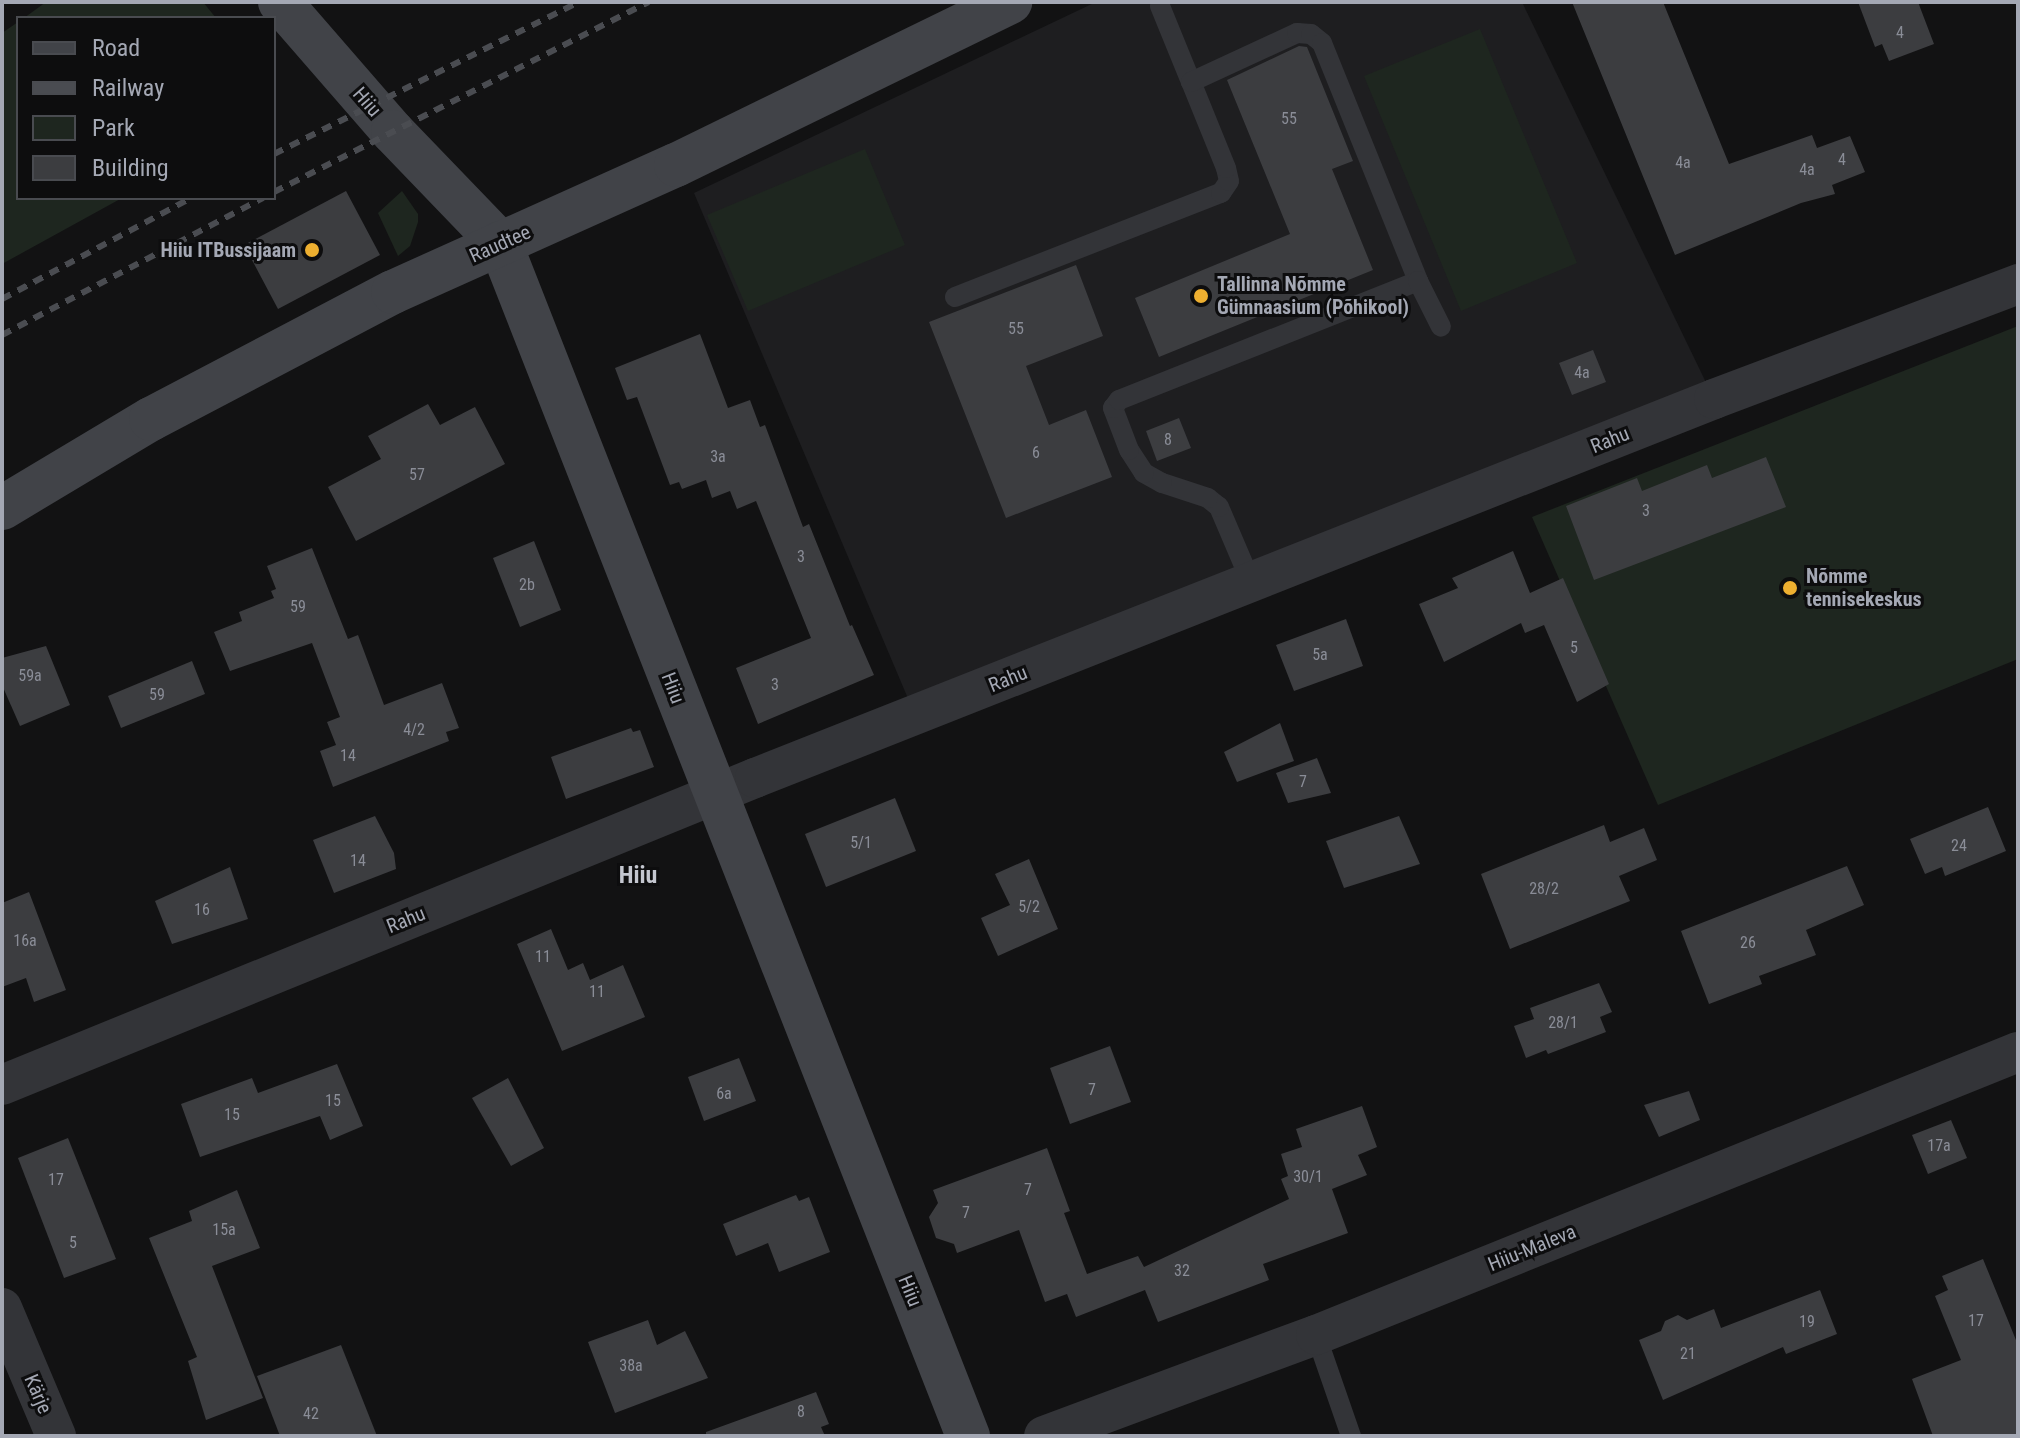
<!DOCTYPE html>
<meta charset="utf-8">
<style>
body{margin:0}
#map{position:relative;width:2020px;height:1438px;overflow:hidden;background:#121213;font-family:"Roboto Condensed",sans-serif}
div>[style]{position:absolute}
[style*='--x']{left:calc(var(--x)*1px);top:calc(var(--y)*1px);width:calc(var(--w)*1px);rotate:calc(var(--a)*1deg)}
.built>*{inset:0;background:#1e1e20}
.green>*{inset:0;background:#1e261f}
.building>*{inset:0;background:#3c3d40}
.lane>*{height:20px;margin:-10px;padding:0 10px;transform-origin:10px;border-radius:10px;background:#333438}
.street>*{height:40px;margin:-20px;padding:0 20px;transform-origin:20px;border-radius:20px;background:#333438}
.secondary>*{height:44px;margin:-22px;padding:0 22px;transform-origin:22px;border-radius:22px;background:#414348}
.rail>*{height:6px;margin-top:-3px;transform-origin:0;background:repeating-linear-gradient(90deg,#4a4c51 0 10px,transparent 0 18px)}
.dots>*{width:22px;height:22px;translate:-50% -50%;box-sizing:border-box;border:4px solid #0d0d0e;border-radius:50%}
span{translate:-50% -50%;white-space:nowrap;text-align:center;line-height:1.15;-webkit-text-stroke:6px #0d0d0e;paint-order:stroke}
.number-label{font-size:16px;color:#8a8d97}
.number-label span{-webkit-text-stroke-width:0}
.street-label{font-size:20px;color:#a4a8b4}
.poi-label{font-size:20px;color:#a4a8b4;font-weight:700}
.right{translate:-100% -50%;text-align:right}
.left{translate:0 -50%;text-align:left}
.quarter-label{font-size:24px;color:#c4c7d0;font-weight:700}
.frame{position:absolute;inset:0;border:4px solid #a4a8b4;pointer-events:none}
.legend{position:absolute;left:16px;top:16px;width:260px;height:184px;box-sizing:border-box;background:#0d0d0e;border:2px solid #494b50;margin:0;padding:10px 14px;list-style:none;font-size:24px;color:#a4a8b4}
.legend li{display:flex;align-items:center;gap:16px;height:40px}
.legend b{width:40px;border:2px solid #494b50}
</style>
<div id="map">
<div class="built">
<div style="clip-path:polygon(1096px 2px,1522px 2px,1714px 399px,915px 715px,694px 193px)"></div>
</div>
<div class="green">
<div style="clip-path:polygon(46px 2px,203px 2px,216px 18px,24px 18px)"></div>
<div style="clip-path:polygon(18px 22px,18px 198px,122px 198px,2px 264px,2px 33px)"></div>
<div style="clip-path:polygon(1480px 29px,1577px 263px,1461px 311px,1364px 76px)"></div>
<div style="clip-path:polygon(865px 149px,905px 245px,748px 311px,707px 215px)"></div>
<div style="clip-path:polygon(402px 191px,418px 214px,418px 222px,410px 246px,398px 256px,378px 213px)"></div>
<div style="clip-path:polygon(2018px 326px,2018px 659px,1658px 805px,1532px 517px)"></div>
</div>
<div class="building">
<div style="clip-path:polygon(1572px 2px,1663px 2px,1729px 164px,1812px 135px,1817px 148px,1850px 136px,1865px 172px,1832px 185px,1835px 194px,1801px 203px,1675px 255px)"></div>
<div style="clip-path:polygon(1858px 2px,1918px 2px,1934px 44px,1889px 61px,1882px 44px,1875px 47px)"></div>
<div style="clip-path:polygon(1299px 46px,1307px 47px,1353px 161px,1332px 169px,1373px 270px,1159px 357px,1135px 298px,1290px 234px,1227px 80px)"></div>
<div style="clip-path:polygon(346px 191px,380px 255px,278px 309px,244px 245px)"></div>
<div style="clip-path:polygon(1076px 265px,1103px 336px,1026px 366px,1049px 425px,1086px 410px,1112px 477px,1006px 518px,929px 322px)"></div>
<div style="clip-path:polygon(700px 334px,728px 408px,750px 400px,760px 427px,765px 425px,803px 527px,809px 524px,850px 626px,852px 625px,874px 675px,758px 724px,736px 668px,811px 638px,756px 501px,737px 509px,730px 491px,712px 498px,706px 480px,682px 489px,679px 482px,670px 485px,637px 397px,627px 400px,615px 368px)"></div>
<div style="clip-path:polygon(1593px 350px,1606px 382px,1572px 395px,1559px 363px)"></div>
<div style="clip-path:polygon(428px 404px,440px 425px,475px 407px,505px 464px,356px 541px,328px 487px,381px 459px,368px 436px)"></div>
<div style="clip-path:polygon(1179px 418px,1191px 448px,1157px 461px,1146px 431px)"></div>
<div style="clip-path:polygon(1766px 457px,1786px 507px,1594px 580px,1566px 506px,1637px 478px,1642px 491px,1707px 465px,1712px 478px)"></div>
<div style="clip-path:polygon(534px 541px,561px 610px,520px 627px,493px 558px)"></div>
<div style="clip-path:polygon(312px 548px,348px 639px,358px 635px,384px 705px,442px 683px,459px 728px,446px 732px,449px 741px,333px 787px,320px 751px,336px 745px,327px 722px,340px 717px,312px 643px,230px 671px,214px 632px,242px 621px,239px 612px,274px 598px,271px 591px,276px 589px,267px 566px)"></div>
<div style="clip-path:polygon(1513px 551px,1530px 593px,1563px 578px,1609px 684px,1577px 702px,1544px 625px,1525px 633px,1521px 623px,1444px 662px,1419px 604px,1458px 588px,1452px 578px)"></div>
<div style="clip-path:polygon(1346px 619px,1363px 666px,1294px 691px,1276px 645px)"></div>
<div style="clip-path:polygon(46px 646px,70px 705px,20px 726px,2px 685px,2px 658px)"></div>
<div style="clip-path:polygon(192px 661px,205px 694px,121px 728px,108px 696px)"></div>
<div style="clip-path:polygon(1280px 723px,1294px 761px,1237px 782px,1224px 752px)"></div>
<div style="clip-path:polygon(631px 728px,633px 732px,640px 730px,654px 767px,566px 799px,551px 757px)"></div>
<div style="clip-path:polygon(1317px 758px,1331px 793px,1288px 803px,1276px 773px)"></div>
<div style="clip-path:polygon(895px 798px,916px 851px,826px 887px,805px 834px)"></div>
<div style="clip-path:polygon(1988px 807px,2006px 851px,1945px 876px,1942px 867px,1925px 874px,1910px 839px)"></div>
<div style="clip-path:polygon(375px 816px,394px 853px,396px 869px,334px 893px,313px 840px)"></div>
<div style="clip-path:polygon(1399px 816px,1420px 864px,1344px 888px,1326px 841px)"></div>
<div style="clip-path:polygon(1604px 825px,1610px 842px,1644px 828px,1657px 860px,1619px 876px,1630px 901px,1510px 949px,1481px 874px)"></div>
<div style="clip-path:polygon(1029px 859px,1058px 929px,998px 956px,981px 918px,1010px 905px,995px 874px)"></div>
<div style="clip-path:polygon(1847px 866px,1864px 905px,1806px 930px,1816px 955px,1759px 976px,1762px 984px,1709px 1004px,1681px 931px)"></div>
<div style="clip-path:polygon(230px 867px,248px 919px,172px 944px,155px 901px)"></div>
<div style="clip-path:polygon(29px 892px,66px 990px,34px 1002px,26px 978px,2px 987px,2px 903px)"></div>
<div style="clip-path:polygon(551px 929px,568px 970px,583px 963px,590px 980px,623px 965px,645px 1017px,562px 1051px,517px 944px)"></div>
<div style="clip-path:polygon(1599px 983px,1612px 1012px,1600px 1017px,1606px 1032px,1548px 1054px,1546px 1050px,1526px 1058px,1514px 1026px,1534px 1019px,1530px 1008px)"></div>
<div style="clip-path:polygon(1110px 1046px,1131px 1102px,1070px 1124px,1050px 1068px)"></div>
<div style="clip-path:polygon(739px 1058px,756px 1101px,704px 1121px,688px 1077px)"></div>
<div style="clip-path:polygon(337px 1064px,363px 1126px,330px 1140px,320px 1116px,200px 1157px,181px 1104px,252px 1078px,258px 1093px)"></div>
<div style="clip-path:polygon(508px 1078px,544px 1148px,511px 1166px,472px 1098px)"></div>
<div style="clip-path:polygon(1689px 1091px,1700px 1120px,1659px 1137px,1644px 1105px)"></div>
<div style="clip-path:polygon(1362px 1106px,1377px 1147px,1358px 1155px,1367px 1175px,1332px 1189px,1348px 1233px,1263px 1264px,1269px 1280px,1158px 1322px,1145px 1290px,1076px 1317px,1067px 1294px,1045px 1302px,1019px 1230px,957px 1253px,954px 1244px,936px 1238px,929px 1217px,938px 1203px,933px 1190px,1047px 1148px,1070px 1211px,1064px 1213px,1087px 1274px,1138px 1256px,1144px 1267px,1289px 1199px,1281px 1179px,1288px 1176px,1281px 1154px,1302px 1147px,1296px 1129px)"></div>
<div style="clip-path:polygon(1951px 1120px,1967px 1158px,1928px 1174px,1912px 1135px)"></div>
<div style="clip-path:polygon(68px 1138px,116px 1259px,64px 1278px,18px 1158px)"></div>
<div style="clip-path:polygon(237px 1190px,260px 1248px,212px 1266px,263px 1398px,206px 1420px,188px 1361px,197px 1357px,149px 1238px,192px 1221px,189px 1211px)"></div>
<div style="clip-path:polygon(796px 1195px,799px 1201px,809px 1197px,830px 1252px,779px 1272px,768px 1243px,736px 1256px,723px 1224px)"></div>
<div style="clip-path:polygon(1983px 1259px,2018px 1345px,2018px 1436px,1933px 1436px,1912px 1379px,1961px 1360px,1935px 1296px,1948px 1290px,1942px 1276px)"></div>
<div style="clip-path:polygon(1820px 1290px,1837px 1334px,1786px 1354px,1783px 1347px,1663px 1400px,1639px 1340px,1661px 1331px,1665px 1321px,1678px 1315px,1687px 1320px,1714px 1309px,1721px 1328px)"></div>
<div style="clip-path:polygon(648px 1320px,657px 1345px,685px 1331px,708px 1378px,615px 1413px,588px 1342px)"></div>
<div style="clip-path:polygon(341px 1345px,377px 1436px,280px 1436px,257px 1376px)"></div>
<div style="clip-path:polygon(816px 1392px,829px 1424px,821px 1427px,825px 1436px,706px 1436px,706px 1432px)"></div>
</div>
<div class="lane">
<div style="--x:1160;--y:6;--w:82;--a:67.8"></div>
<div style="--x:955;--y:297;--w:286;--a:-21.4"></div>
<div style="--x:1221;--y:193;--w:14;--a:-56"></div>
<div style="--x:1229;--y:181;--w:13;--a:-103"></div>
<div style="--x:1226;--y:168;--w:93;--a:-112.1"></div>
<div style="--x:1191;--y:82;--w:117;--a:-24.8"></div>
<div style="--x:1297;--y:33;--w:14;--a:4"></div>
<div style="--x:1311;--y:34;--w:14;--a:39"></div>
<div style="--x:1322;--y:43;--w:257;--a:68"></div>
<div style="--x:1251;--y:582;--w:82;--a:-113.1"></div>
<div style="--x:1219;--y:507;--w:14;--a:-141"></div>
<div style="--x:1208;--y:498;--w:48;--a:-161.9"></div>
<div style="--x:1162;--y:483;--w:21;--a:-151"></div>
<div style="--x:1144;--y:473;--w:27;--a:-123"></div>
<div style="--x:1129;--y:450;--w:45;--a:-110.9"></div>
<div style="--x:1113;--y:408;--w:10;--a:-53"></div>
<div style="--x:1119;--y:400;--w:322;--a:-21.7"></div>
<div style="--x:1418;--y:281;--w:51;--a:63.4"></div>
<div style="--x:1316;--y:1335;--w:107;--a:70.9"></div>
</div>
<div class="street">
<div style="--x:2;--y:1085;--w:813;--a:-22.18"></div>
<div style="--x:755;--y:778;--w:1031;--a:-21.56"></div>
<div style="--x:1714;--y:399;--w:325;--a:-20.7"></div>
<div style="--x:2;--y:1308;--w:139;--a:67.1"></div>
<div style="--x:1044;--y:1436;--w:290;--a:-20.4"></div>
<div style="--x:1316;--y:1335;--w:757;--a:-21.96"></div>
</div>
<div class="secondary">
<div style="--x:280;--y:2;--w:172;--a:49"></div>
<div style="--x:393;--y:132;--w:154;--a:46.1"></div>
<div style="--x:500;--y:243;--w:1282;--a:68.58"></div>
<div style="--x:2;--y:508;--w:174;--a:-30.9"></div>
<div style="--x:151;--y:419;--w:273;--a:-27.7"></div>
<div style="--x:393;--y:292;--w:310;--a:-24.2"></div>
<div style="--x:676;--y:165;--w:372;--a:-26"></div>
</div>
<div class="rail">
<div style="--x:274;--y:154;--w:341;--a:-26.5"></div>
<div style="--x:274;--y:192;--w:420;--a:-26.9"></div>
<div style="--x:2;--y:299;--w:214;--a:-28.1"></div>
<div style="--x:2;--y:335;--w:295;--a:-27.7"></div>
</div>
<div class="dots">
<div style="left:312px;top:250px;background:#edaf30"></div>
<div style="left:1201px;top:296px;background:#edaf30"></div>
<div style="left:1790px;top:588px;background:#edaf30"></div>
</div>
<div class="number-label">
<span style="left:1900px;top:33px">4</span>
<span style="left:1289px;top:119px">55</span>
<span style="left:1842px;top:160px">4</span>
<span style="left:1683px;top:163px">4a</span>
<span style="left:1807px;top:170px">4a</span>
<span style="left:1016px;top:329px">55</span>
<span style="left:1582px;top:373px">4a</span>
<span style="left:1168px;top:440px">8</span>
<span style="left:1036px;top:453px">6</span>
<span style="left:718px;top:457px">3a</span>
<span style="left:417px;top:475px">57</span>
<span style="left:1646px;top:511px">3</span>
<span style="left:801px;top:557px">3</span>
<span style="left:527px;top:585px">2b</span>
<span style="left:298px;top:607px">59</span>
<span style="left:1574px;top:648px">5</span>
<span style="left:1320px;top:655px">5a</span>
<span style="left:30px;top:676px">59a</span>
<span style="left:775px;top:685px">3</span>
<span style="left:157px;top:695px">59</span>
<span style="left:414px;top:730px">4/2</span>
<span style="left:348px;top:756px">14</span>
<span style="left:1303px;top:782px">7</span>
<span style="left:861px;top:843px">5/1</span>
<span style="left:1959px;top:846px">24</span>
<span style="left:358px;top:861px">14</span>
<span style="left:1544px;top:889px">28/2</span>
<span style="left:1029px;top:907px">5/2</span>
<span style="left:202px;top:910px">16</span>
<span style="left:25px;top:941px">16a</span>
<span style="left:1748px;top:943px">26</span>
<span style="left:543px;top:957px">11</span>
<span style="left:597px;top:992px">11</span>
<span style="left:1563px;top:1023px">28/1</span>
<span style="left:1092px;top:1090px">7</span>
<span style="left:724px;top:1094px">6a</span>
<span style="left:333px;top:1101px">15</span>
<span style="left:232px;top:1115px">15</span>
<span style="left:1939px;top:1146px">17a</span>
<span style="left:1308px;top:1177px">30/1</span>
<span style="left:56px;top:1180px">17</span>
<span style="left:1028px;top:1190px">7</span>
<span style="left:966px;top:1213px">7</span>
<span style="left:224px;top:1230px">15a</span>
<span style="left:73px;top:1243px">5</span>
<span style="left:1182px;top:1271px">32</span>
<span style="left:1976px;top:1321px">17</span>
<span style="left:1807px;top:1322px">19</span>
<span style="left:1688px;top:1354px">21</span>
<span style="left:631px;top:1366px">38a</span>
<span style="left:801px;top:1412px">8</span>
<span style="left:311px;top:1414px">42</span>
</div>
<div class="street-label">
<span style="left:367px;top:102px;rotate:49deg">Hiiu</span>
<span style="left:500px;top:244px;rotate:-24deg">Raudtee</span>
<span style="left:1610px;top:440px;rotate:-22deg">Rahu</span>
<span style="left:1008px;top:679px;rotate:-22deg">Rahu</span>
<span style="left:673px;top:688px;rotate:69deg">Hiiu</span>
<span style="left:406px;top:920px;rotate:-22deg">Rahu</span>
<span style="left:1532px;top:1248px;rotate:-22deg">Hiiu-Maleva</span>
<span style="left:910px;top:1291px;rotate:68deg">Hiiu</span>
<span style="left:38px;top:1394px;rotate:67deg">Kärje</span>
</div>
<div class="poi-label">
<span class="right" style="left:296px;top:250px">Hiiu ITBussijaam</span>
<span class="left" style="left:1217px;top:296px">Tallinna Nõmme<br>Gümnaasium (Põhikool)</span>
<span class="left" style="left:1806px;top:588px">Nõmme<br>tennisekeskus</span>
</div>
<div class="quarter-label">
<span style="left:638px;top:876px">Hiiu</span>
</div>
<div class="frame"></div>
<ul class="legend">
<li><b style="height:10px;background:#414348"></b>Road</li>
<li><b style="height:10px;background:#4a4c51"></b>Railway</li>
<li><b style="height:22px;background:#1e261f"></b>Park</li>
<li><b style="height:22px;background:#3c3d40"></b>Building</li>
</ul>
</div>
